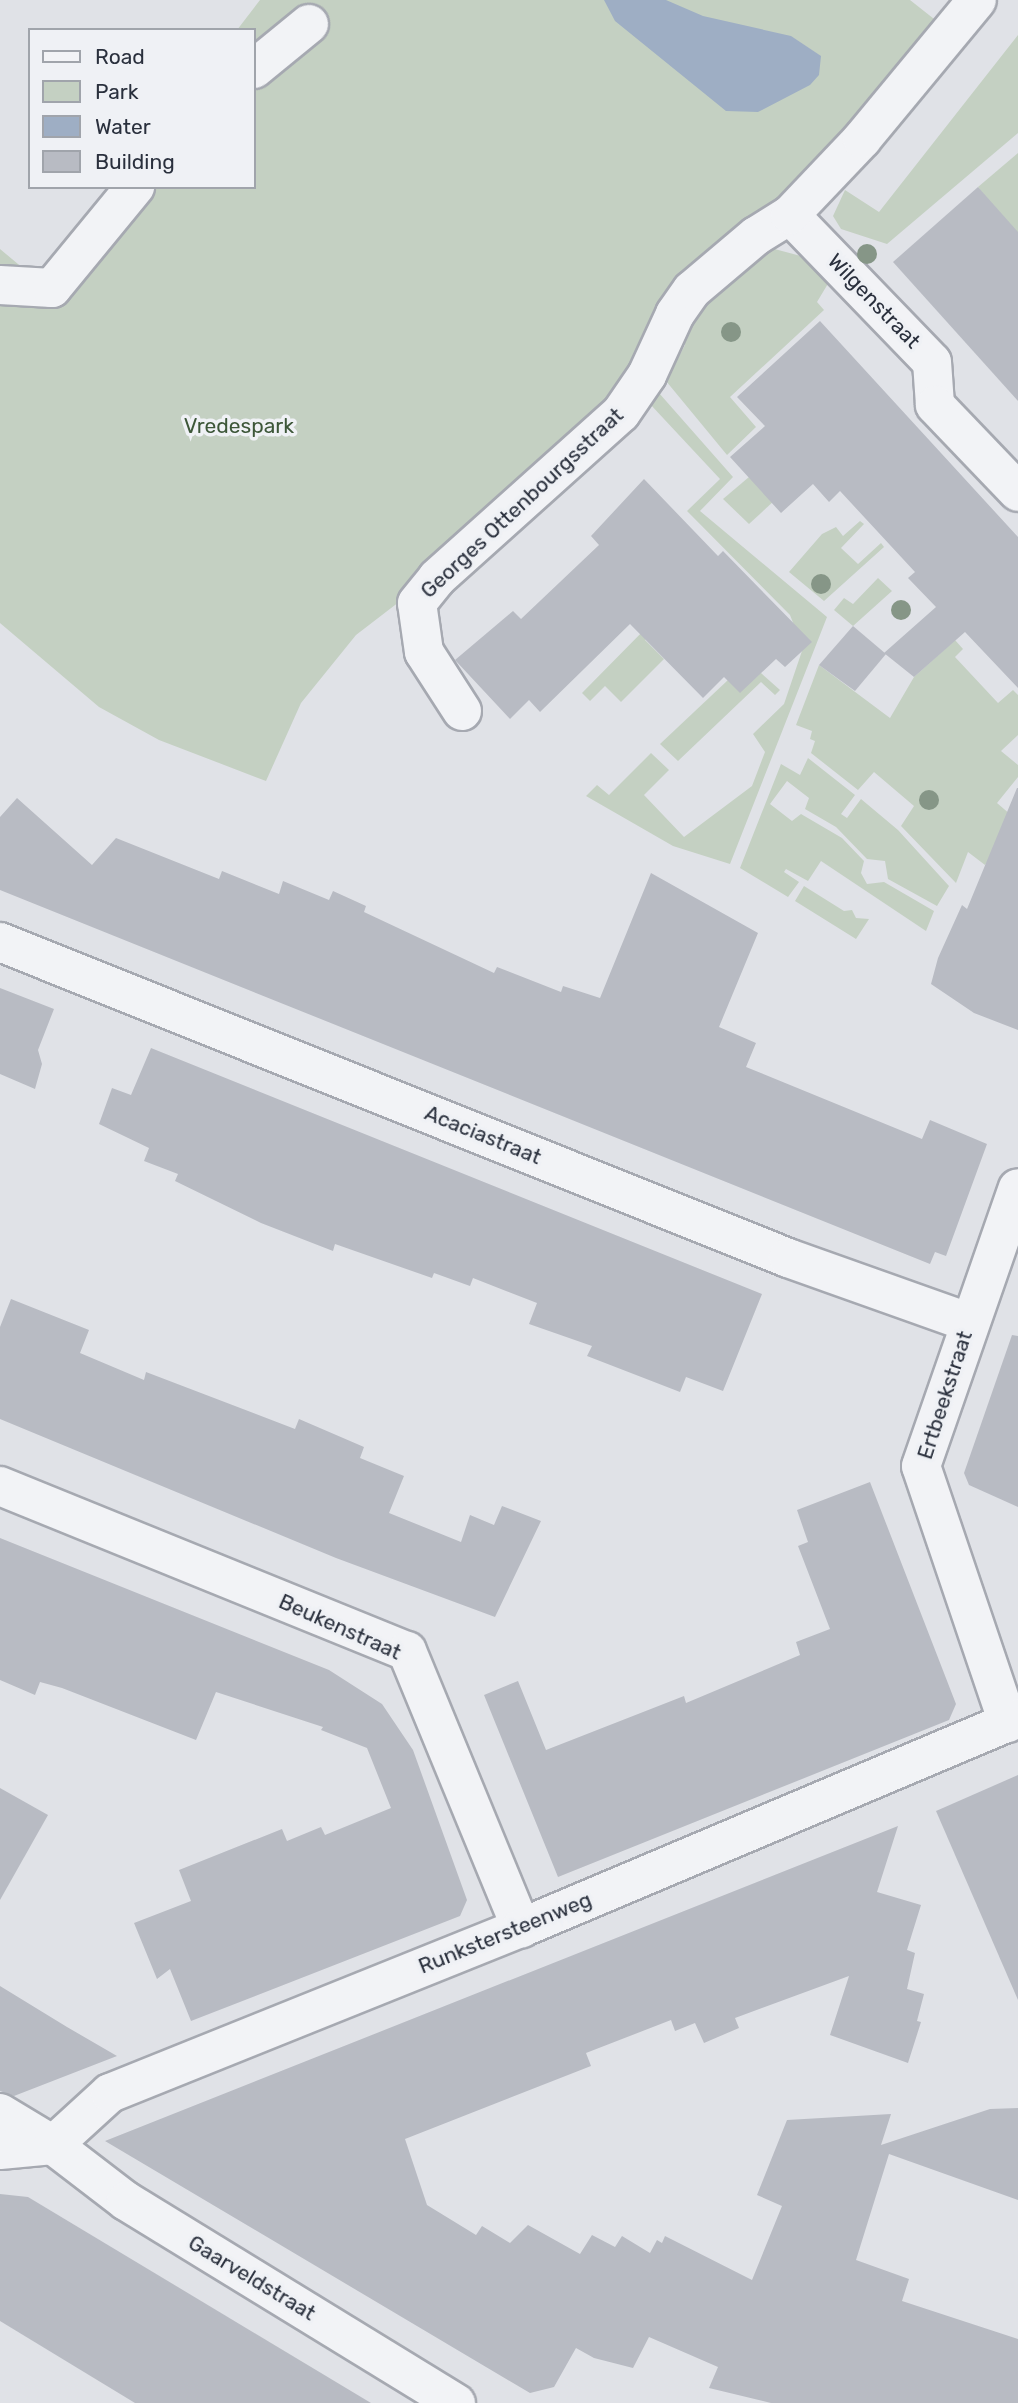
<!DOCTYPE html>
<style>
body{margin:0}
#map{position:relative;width:1018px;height:2403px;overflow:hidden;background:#e0e2e7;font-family:Rubik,sans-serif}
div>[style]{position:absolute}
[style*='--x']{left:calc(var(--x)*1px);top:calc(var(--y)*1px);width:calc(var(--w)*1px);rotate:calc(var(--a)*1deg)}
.green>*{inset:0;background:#c4d0c2}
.water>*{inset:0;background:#9eaec4}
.building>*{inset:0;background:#b8bbc3}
.roads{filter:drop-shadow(2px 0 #a6a9b1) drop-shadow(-2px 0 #a6a9b1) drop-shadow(0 2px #a6a9b1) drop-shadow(0 -2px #a6a9b1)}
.minor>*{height:38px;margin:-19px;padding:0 19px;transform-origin:19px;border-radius:19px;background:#f2f3f6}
.trees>*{width:20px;height:20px;margin:-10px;border-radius:50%;background:#869687}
span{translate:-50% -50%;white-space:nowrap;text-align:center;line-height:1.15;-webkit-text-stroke:7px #eff1f5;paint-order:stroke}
.street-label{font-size:21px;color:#2a303d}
.park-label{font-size:21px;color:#3d5739}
.legend{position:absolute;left:28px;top:28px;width:228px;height:161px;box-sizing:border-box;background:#eff1f5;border:2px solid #a0a4ab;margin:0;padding:9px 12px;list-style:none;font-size:21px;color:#2a303d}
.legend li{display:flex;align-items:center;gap:14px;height:35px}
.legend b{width:35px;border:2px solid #a0a4ab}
</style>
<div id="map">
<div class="green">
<div style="clip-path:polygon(260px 0,910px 0,948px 30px,845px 151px,728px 249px,615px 408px,438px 572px,356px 635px,301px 703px,266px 781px,159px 740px,99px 707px,0 623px,0 249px,24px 269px,43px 269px,117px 187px,254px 187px,254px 30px,237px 30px)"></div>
<div style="clip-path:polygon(1018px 35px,1018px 133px,887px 244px,841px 229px,833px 216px,845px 190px,879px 212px)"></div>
<div style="clip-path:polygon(1018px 153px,1018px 240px,978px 187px)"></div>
<div style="clip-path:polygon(767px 247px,827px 263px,832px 277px,817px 302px,824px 310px,730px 397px,756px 427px,727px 455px,666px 381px,685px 345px,676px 333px,686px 317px)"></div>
<div style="clip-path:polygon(659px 393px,733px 477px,700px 511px,827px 617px,730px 864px,673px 846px,586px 796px,597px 785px,609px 795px,651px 753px,669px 770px,644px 795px,684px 837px,752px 786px,765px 752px,753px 734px,784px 704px,803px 648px,790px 615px,687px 511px,720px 479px,650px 404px)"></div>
<div style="clip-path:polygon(749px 477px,788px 488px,749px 524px,723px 499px)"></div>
<div style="clip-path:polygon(860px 521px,864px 524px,841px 548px,858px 564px,881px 543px,884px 547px,824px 601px,789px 572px,822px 534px,836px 527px,843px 536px)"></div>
<div style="clip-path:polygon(878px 578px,892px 591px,853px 626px,834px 610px,844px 598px,853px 604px)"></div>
<div style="clip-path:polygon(650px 624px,655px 630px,645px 640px,664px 659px,621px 702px,605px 686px,590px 701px,582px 693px)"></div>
<div style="clip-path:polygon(955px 640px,963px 649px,955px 657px,998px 703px,1013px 690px,1018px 695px,1018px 735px,1001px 751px,1018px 765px,1018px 777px,997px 803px,1018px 821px,985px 865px,968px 852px,956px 883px,901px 826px,914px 806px,874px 772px,858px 790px,811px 753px,815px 741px,810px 739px,812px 731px,796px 725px,819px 665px,890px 718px,914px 677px)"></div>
<div style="clip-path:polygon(761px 673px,780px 690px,775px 695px,761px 682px,678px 761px,660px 744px,728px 680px)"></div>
<div style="clip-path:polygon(808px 758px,855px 795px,841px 814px,847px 818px,861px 799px,898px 830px,949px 886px,937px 906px,888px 879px,885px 861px,867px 859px,836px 827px,805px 809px,809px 798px,787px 781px,770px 804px,792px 821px,801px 814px,842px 838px,864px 861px,861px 873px,867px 884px,884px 882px,934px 911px,926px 931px,821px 861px,808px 881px,786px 869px,784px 872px,799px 882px,788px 897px,740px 868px,781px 764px,800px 775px)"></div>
<div style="clip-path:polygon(804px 886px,844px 911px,852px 910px,856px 918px,869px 919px,856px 939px,795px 901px)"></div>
</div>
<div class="water">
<div style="clip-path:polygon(604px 0,666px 0,703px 16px,791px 36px,821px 56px,819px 75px,810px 85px,758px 112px,726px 111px,615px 21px)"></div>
</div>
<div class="building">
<div style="clip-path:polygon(978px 187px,1018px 232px,1018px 401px,893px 262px)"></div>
<div style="clip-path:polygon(820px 321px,1018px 537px,1018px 688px,965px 632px,914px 677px,884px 653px,936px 607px,908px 578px,915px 572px,840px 491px,829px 502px,813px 484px,781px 513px,730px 457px,765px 426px,737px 397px)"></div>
<div style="clip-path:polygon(644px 479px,718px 556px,723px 551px,812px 642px,785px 667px,776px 659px,740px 693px,724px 677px,703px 698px,630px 624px,540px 712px,529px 700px,510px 719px,455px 660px,513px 611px,521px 619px,599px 545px,591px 536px)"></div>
<div style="clip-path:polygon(853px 626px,886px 654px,855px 691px,819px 665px)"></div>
<div style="clip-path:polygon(1017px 788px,1018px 788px,1018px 1030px,974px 1013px,931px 984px,938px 958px,962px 905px,967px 909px)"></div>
<div style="clip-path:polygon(17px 798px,92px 865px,116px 838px,219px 879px,222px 871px,279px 894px,283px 881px,329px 900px,333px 891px,366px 906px,364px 912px,494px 973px,497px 967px,561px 992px,563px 986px,600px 998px,651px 873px,758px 933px,719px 1027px,756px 1043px,746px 1067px,922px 1139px,930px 1120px,987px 1144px,946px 1256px,935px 1252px,930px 1264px,0 890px,0 817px)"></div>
<div style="clip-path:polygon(0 988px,54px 1009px,38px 1050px,42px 1064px,35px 1089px,0 1074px)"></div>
<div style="clip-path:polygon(151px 1048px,762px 1294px,723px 1391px,686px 1377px,680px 1392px,587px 1356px,592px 1346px,529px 1324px,537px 1303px,506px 1291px,473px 1278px,470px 1286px,434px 1273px,432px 1278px,335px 1244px,333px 1251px,261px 1223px,175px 1181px,178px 1174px,144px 1161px,149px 1148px,99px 1124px,112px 1088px,131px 1095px)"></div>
<div style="clip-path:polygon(11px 1299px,89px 1330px,80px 1353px,144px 1380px,146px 1372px,295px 1429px,299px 1419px,364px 1447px,360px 1458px,404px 1476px,389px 1513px,461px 1542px,470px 1515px,494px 1525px,502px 1506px,541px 1521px,495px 1617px,336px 1558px,0 1419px,0 1327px)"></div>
<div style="clip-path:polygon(1012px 1335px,1018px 1336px,1018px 1507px,969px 1485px,964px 1473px)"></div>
<div style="clip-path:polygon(870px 1482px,956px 1704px,949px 1720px,558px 1877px,484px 1695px,518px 1681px,546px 1750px,684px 1696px,686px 1703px,800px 1655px,796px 1642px,830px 1629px,798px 1546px,808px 1542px,797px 1510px)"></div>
<div style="clip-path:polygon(0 1538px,329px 1670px,382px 1704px,413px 1750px,467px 1900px,460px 1916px,191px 2021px,170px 1969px,157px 1979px,134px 1923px,191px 1901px,179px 1870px,282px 1829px,287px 1841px,321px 1827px,325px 1835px,391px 1808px,367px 1748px,321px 1730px,323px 1727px,216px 1692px,196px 1740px,62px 1688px,40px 1682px,35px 1695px,0 1680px)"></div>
<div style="clip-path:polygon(1018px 1775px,1018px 2000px,936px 1811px)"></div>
<div style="clip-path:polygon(0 1788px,48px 1815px,0 1900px)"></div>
<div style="clip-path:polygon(898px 1826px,877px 1892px,921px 1905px,907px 1950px,915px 1953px,907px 1989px,924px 1994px,917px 2021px,921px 2022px,908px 2063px,830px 2035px,849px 1976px,735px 2018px,739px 2028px,704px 2043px,695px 2023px,675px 2031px,671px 2020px,586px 2053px,591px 2066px,405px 2139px,427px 2205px,476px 2235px,482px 2226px,510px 2243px,528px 2225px,580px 2254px,592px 2235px,615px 2247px,622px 2236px,650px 2253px,657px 2240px,662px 2243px,665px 2236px,752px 2280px,782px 2206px,757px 2195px,787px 2120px,891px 2114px,881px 2145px,990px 2109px,1018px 2108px,1018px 2200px,889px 2154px,856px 2260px,909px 2279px,902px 2301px,1018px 2339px,1018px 2403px,771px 2403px,709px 2388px,718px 2367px,649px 2337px,633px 2368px,594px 2358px,576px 2348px,554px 2387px,530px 2393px,105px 2141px)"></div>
<div style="clip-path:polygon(0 1986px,67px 2027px,117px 2056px,14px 2096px,0 2091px)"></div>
<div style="clip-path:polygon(0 2194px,28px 2197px,371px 2403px,135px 2403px,0 2321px)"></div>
</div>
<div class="roads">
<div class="minor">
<div style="--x:254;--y:69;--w:71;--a:-39.3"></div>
<div style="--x:790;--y:215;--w:204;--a:46"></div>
<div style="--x:932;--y:362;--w:43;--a:86"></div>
<div style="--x:935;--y:405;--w:120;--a:46.3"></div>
<div style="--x:0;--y:285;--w:52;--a:3.3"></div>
<div style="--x:52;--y:288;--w:131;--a:-50.6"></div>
<div style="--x:462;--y:711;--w:70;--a:-122.8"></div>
<div style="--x:424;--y:652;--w:49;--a:-98.1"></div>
<div style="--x:417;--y:603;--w:32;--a:-51"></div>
<div style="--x:437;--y:578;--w:247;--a:-41.9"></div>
<div style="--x:621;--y:413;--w:46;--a:-55.6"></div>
<div style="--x:647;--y:375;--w:67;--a:-65.3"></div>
<div style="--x:675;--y:314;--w:29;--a:-55"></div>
<div style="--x:692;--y:290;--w:84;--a:-40.2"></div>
<div style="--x:756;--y:236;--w:40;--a:-32"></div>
<div style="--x:790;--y:215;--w:105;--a:-46.5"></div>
<div style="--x:862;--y:139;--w:180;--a:-50.4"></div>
<div style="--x:0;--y:942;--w:849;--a:21.85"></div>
<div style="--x:788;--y:1258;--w:191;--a:19.6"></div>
<div style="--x:0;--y:1486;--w:439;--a:22.1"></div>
<div style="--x:407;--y:1651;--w:300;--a:67.6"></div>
<div style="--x:1008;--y:1723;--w:271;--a:-108.7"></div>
<div style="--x:921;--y:1466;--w:294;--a:-70.8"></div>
<div style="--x:0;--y:2113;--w:62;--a:31.1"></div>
<div style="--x:53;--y:2145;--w:92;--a:37.5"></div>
<div style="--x:126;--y:2201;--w:387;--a:31.5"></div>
<div style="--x:0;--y:2150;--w:53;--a:-5.4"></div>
<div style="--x:53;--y:2145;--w:77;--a:-42.4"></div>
<div style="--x:110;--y:2093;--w:443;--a:-21.9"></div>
<div style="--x:521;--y:1928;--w:540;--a:-22.91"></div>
</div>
</div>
<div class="trees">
<div style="left:867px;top:254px"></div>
<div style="left:731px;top:332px"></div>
<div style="left:821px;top:584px"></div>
<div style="left:901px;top:610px"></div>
<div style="left:929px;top:800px"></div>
</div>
<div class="street-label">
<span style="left:874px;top:301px;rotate:46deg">Wilgenstraat</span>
<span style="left:522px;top:503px;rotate:-43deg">Georges Ottenbourgsstraat</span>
<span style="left:483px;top:1135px;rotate:22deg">Acaciastraat</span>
<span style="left:945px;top:1395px;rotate:-72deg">Ertbeekstraat</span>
<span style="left:340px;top:1627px;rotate:24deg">Beukenstraat</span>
<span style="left:505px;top:1933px;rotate:-22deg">Runkstersteenweg</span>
<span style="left:252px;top:2278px;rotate:31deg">Gaarveldstraat</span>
</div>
<div class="park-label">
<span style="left:239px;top:426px">Vredespark</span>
</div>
<ul class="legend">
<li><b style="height:9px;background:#f2f3f6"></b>Road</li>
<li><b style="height:19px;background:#c4d0c2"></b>Park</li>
<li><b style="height:19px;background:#9eaec4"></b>Water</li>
<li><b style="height:19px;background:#b8bbc3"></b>Building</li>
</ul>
</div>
